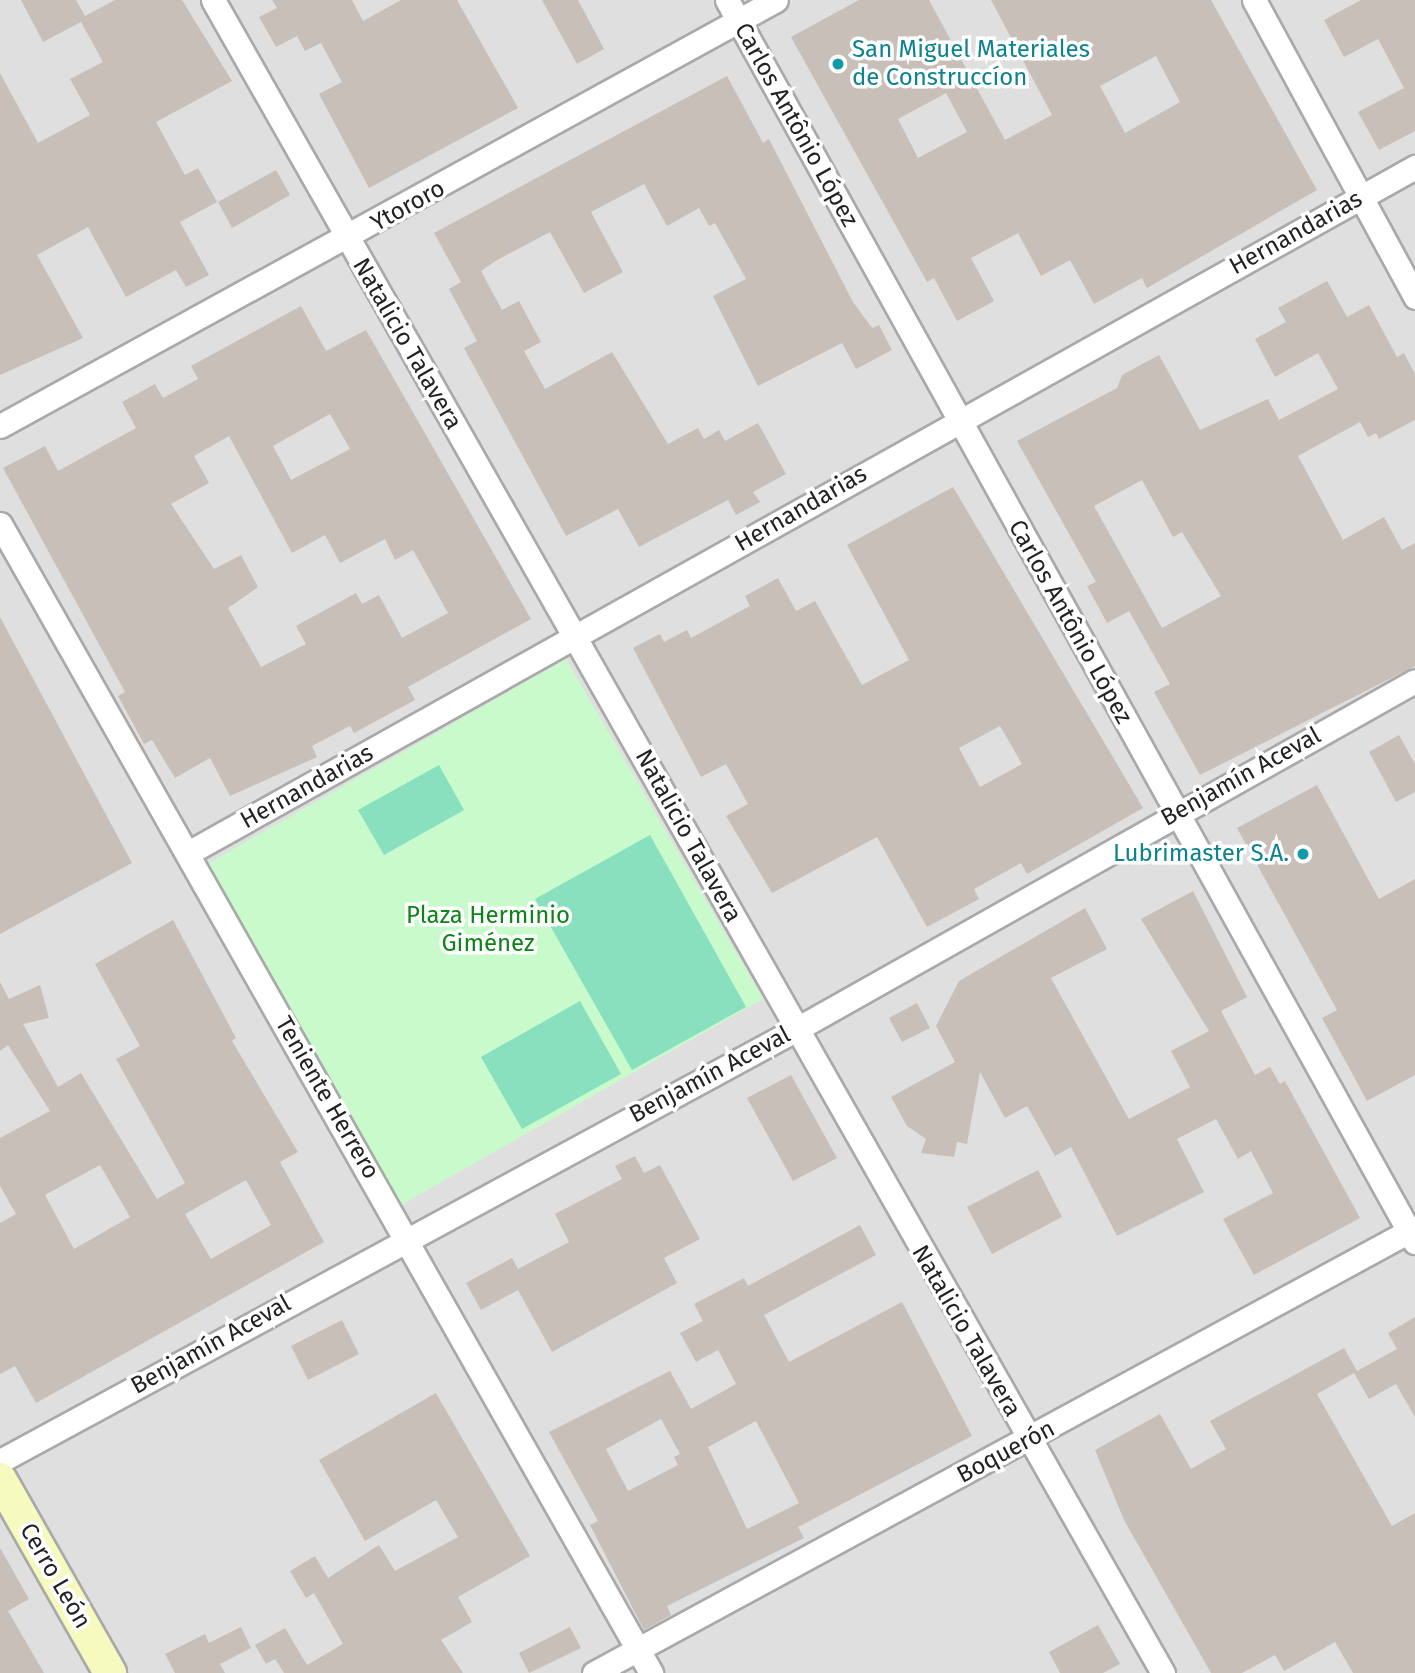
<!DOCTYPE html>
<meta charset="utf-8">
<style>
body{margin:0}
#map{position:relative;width:1415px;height:1673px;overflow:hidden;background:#f2efe9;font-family:"Fira Sans",sans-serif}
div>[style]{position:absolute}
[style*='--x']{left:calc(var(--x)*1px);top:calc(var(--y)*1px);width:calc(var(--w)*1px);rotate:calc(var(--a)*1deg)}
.residential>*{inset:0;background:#e0dfdf}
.park>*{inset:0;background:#c8facc}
.pitch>*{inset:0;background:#88e0be}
.building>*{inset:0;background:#c7bfb8}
.roads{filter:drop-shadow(2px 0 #a9a9a9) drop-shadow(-2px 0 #a9a9a9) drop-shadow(0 2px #a9a9a9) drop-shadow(0 -2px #a9a9a9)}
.street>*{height:23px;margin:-11.5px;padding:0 11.5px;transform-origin:11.5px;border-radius:11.5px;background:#fff}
.secondary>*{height:32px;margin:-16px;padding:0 16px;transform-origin:16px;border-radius:16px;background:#f7fabf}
.dots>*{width:19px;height:19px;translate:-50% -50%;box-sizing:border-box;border:4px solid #fff;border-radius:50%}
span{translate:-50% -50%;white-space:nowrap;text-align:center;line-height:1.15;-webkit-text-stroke:7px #fff;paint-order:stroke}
.culture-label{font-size:24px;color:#0d838f}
.left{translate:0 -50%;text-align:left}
.right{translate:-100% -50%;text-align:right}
.street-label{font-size:24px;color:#222}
.park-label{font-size:24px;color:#0c8416}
</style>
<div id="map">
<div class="residential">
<div style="clip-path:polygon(0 0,1415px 0,1415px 1673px,0 1673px)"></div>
</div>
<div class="park">
<div style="clip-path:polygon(566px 659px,763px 999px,401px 1205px,207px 864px)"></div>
</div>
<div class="pitch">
<div style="clip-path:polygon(439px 765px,464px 810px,384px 855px,358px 810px)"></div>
<div style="clip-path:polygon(650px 835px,746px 1007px,632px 1070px,535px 899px)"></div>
<div style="clip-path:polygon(580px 1001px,621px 1074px,522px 1129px,481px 1057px)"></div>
</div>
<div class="building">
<div style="clip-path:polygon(21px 0,76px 0,85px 16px,115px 0,182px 0,232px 81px,156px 122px,185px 175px,198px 168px,217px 202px,180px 222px,209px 275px,186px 287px,176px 270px,126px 297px,88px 227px,37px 255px,83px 338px,0 375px,0 73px,38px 143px,90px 115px,70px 79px,103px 62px,81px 22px,43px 42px)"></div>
<div style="clip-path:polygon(272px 0,352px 0,363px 21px,401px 0,457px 0,518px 108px,369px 188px,319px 94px,342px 82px,321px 43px,305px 51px,297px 36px,276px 47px,259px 17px,277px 8px)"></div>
<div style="clip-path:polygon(542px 0,578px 0,604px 49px,577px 64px)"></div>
<div style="clip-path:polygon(evenodd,859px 0,929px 0,1005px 140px,1052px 115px,991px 0,1211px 0,1317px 190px,1147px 288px,1142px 278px,1094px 304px,1070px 260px,1041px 276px,1018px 233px,971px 258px,994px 301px,957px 321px,934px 278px,927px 282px,791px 37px,859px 0,1156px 56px,1180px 102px,1125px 133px,1100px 86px,1156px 56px,859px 0,946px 93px,967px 132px,918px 158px,898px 119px,946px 93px)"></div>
<div style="clip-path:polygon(1361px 0,1415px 0,1415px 131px,1379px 150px,1358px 112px,1404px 88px,1378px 39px,1344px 57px,1324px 20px)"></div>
<div style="clip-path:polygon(727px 76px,763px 143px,769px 139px,853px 302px,872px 328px,879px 325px,892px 350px,856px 369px,842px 343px,758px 386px,713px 296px,746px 279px,715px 223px,709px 226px,699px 208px,667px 226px,644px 184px,591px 212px,623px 272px,584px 293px,550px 232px,497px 260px,481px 271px,502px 310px,519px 301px,541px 342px,524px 351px,545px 389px,612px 352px,668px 444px,698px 428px,704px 439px,719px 430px,725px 441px,758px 423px,786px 474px,753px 492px,760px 502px,736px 515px,728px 500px,639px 547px,618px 509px,566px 536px,464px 348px,477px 341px,449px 289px,461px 282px,434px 233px)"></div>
<div style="clip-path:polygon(276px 170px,290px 195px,232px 228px,218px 202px)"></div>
<div style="clip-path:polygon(evenodd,1327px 281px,1347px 317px,1369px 305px,1397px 357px,1404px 353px,1415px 374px,1415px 420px,1379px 439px,1376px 433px,1368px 437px,1360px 422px,1298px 456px,1343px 540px,1384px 517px,1402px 550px,1415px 543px,1415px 666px,1200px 775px,1154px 692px,1170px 684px,1129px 611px,1107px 623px,1087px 586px,1096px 582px,1017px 441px,1117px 388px,1122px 375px,1159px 355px,1200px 430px,1268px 399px,1279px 420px,1338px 389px,1318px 353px,1275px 377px,1255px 339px,1286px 322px,1278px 308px,1327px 281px,1142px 480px,1173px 537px,1182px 532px,1221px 596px,1162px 628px,1094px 506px,1142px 480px)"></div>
<div style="clip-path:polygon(evenodd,301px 306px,326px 351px,366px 330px,531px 619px,408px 687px,415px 700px,354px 733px,350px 726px,312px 746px,317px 757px,230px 796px,210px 758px,175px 778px,152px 740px,144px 744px,118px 696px,125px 692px,3px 468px,45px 446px,58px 471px,136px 428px,122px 402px,155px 384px,163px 398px,198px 379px,191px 366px,301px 306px,330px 414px,350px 449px,291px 480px,273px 446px,330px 414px,301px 306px,229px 436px,292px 553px,325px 535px,340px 563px,385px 539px,395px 560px,413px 550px,448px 613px,402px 638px,379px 595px,362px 604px,356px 593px,296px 626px,306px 644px,261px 667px,228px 608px,258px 587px,241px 555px,214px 569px,171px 504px,209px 483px,194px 456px,229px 436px)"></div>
<div style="clip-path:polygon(evenodd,953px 487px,1143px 808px,1027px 874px,1021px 863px,974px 889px,979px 899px,927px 927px,877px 837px,772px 893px,726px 816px,748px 804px,726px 764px,701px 777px,633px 648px,660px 634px,664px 642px,687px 630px,691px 638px,750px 606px,745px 596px,778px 578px,796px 611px,815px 601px,862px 685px,909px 660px,847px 545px,953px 487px,1000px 726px,1022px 764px,980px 787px,959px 748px,1000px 726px)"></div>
<div style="clip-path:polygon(0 617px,132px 863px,0 934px)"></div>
<div style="clip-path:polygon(1399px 735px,1415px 764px,1415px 792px,1396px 802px,1369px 752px)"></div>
<div style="clip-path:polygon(1317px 785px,1379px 899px,1415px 879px,1415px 1075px,1367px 1101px,1322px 1018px,1337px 1010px,1237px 828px)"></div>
<div style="clip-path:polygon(1193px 891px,1247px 997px,1221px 1011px,1255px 1075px,1270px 1067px,1280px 1084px,1285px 1081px,1360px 1218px,1254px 1275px,1223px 1219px,1273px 1193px,1251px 1151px,1238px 1159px,1216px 1119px,1177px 1139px,1204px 1192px,1117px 1236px,1071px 1147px,1055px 1156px,1027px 1106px,1005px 1118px,980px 1072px,967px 1144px,957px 1142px,954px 1157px,921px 1153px,926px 1139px,907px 1126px,891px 1097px,955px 1062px,936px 1026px,959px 981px,1085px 908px,1107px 949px,1051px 978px,1129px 1119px,1190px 1087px,1171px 1051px,1209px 1031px,1141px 919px)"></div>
<div style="clip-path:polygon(evenodd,173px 920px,236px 1038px,232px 1041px,298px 1152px,280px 1162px,324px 1242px,36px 1403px,15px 1366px,0 1374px,0 1223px,16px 1214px,0 1186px,0 1138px,50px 1111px,8px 1045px,0 1051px,0 982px,9px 999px,40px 985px,49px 1018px,23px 1024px,58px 1087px,81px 1073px,157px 1199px,185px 1183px,116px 1059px,140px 1046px,95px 964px,173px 920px,100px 1165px,130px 1217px,74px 1249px,45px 1195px,100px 1165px,173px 920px,246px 1180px,271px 1225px,211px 1259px,185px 1214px,246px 1180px)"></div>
<div style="clip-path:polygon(917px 1003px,930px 1028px,902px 1042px,889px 1018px)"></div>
<div style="clip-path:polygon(791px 1075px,837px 1158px,793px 1181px,747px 1098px)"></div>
<div style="clip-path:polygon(635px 1156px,644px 1173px,660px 1165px,700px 1239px,664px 1258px,677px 1283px,552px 1352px,518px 1290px,481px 1310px,466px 1283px,512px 1258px,518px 1269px,569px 1242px,555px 1214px,622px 1179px,615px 1166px)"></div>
<div style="clip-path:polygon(1038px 1170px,1062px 1217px,992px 1254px,967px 1207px)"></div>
<div style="clip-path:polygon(evenodd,860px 1225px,876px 1255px,764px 1315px,789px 1362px,902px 1302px,972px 1436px,798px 1527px,804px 1538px,667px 1606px,671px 1615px,644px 1630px,590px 1525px,598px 1521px,549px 1432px,670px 1371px,691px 1409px,736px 1384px,718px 1350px,696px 1362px,680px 1333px,703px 1321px,694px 1304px,744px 1278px,748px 1286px,860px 1225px,661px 1419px,680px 1454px,674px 1457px,678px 1465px,628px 1491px,606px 1449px,661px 1419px,860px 1225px,756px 1421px,799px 1503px,747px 1529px,708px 1447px,756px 1421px)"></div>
<div style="clip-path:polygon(1415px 1317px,1415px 1417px,1396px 1384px,1369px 1399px,1354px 1373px,1317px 1394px,1392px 1526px,1415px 1513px,1415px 1673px,1353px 1673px,1335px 1642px,1284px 1671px,1275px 1655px,1242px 1673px,1211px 1673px,1124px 1520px,1095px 1450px,1160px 1414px,1191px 1469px,1226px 1449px,1210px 1421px,1344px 1348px,1357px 1371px,1397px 1349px,1388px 1333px)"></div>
<div style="clip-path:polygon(342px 1320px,359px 1354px,308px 1380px,291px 1346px)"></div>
<div style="clip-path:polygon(436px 1393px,530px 1556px,458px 1597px,472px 1622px,441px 1640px,463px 1673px,284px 1673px,275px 1659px,266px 1664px,255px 1645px,285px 1628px,307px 1665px,343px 1644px,314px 1593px,306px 1598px,290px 1571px,315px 1556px,328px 1578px,379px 1545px,395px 1571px,458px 1537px,436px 1500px,365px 1541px,319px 1460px)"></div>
<div style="clip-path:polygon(0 1548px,29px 1599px,8px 1611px,44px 1673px,0 1673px)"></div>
<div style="clip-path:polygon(1098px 1625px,1120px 1664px,1103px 1673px,1060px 1673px,1049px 1652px)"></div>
<div style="clip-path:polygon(241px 1627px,251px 1648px,220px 1664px,225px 1673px,175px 1673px,165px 1654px,205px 1634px,209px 1643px)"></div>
<div style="clip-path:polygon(570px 1627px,581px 1648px,529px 1673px,519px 1653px)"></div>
</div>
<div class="roads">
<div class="street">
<div style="--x:213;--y:0;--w:1924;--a:60.41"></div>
<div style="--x:727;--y:0;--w:1420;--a:61.02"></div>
<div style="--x:1254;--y:0;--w:338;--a:61.5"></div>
<div style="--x:0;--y:426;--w:885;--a:-28.77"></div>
<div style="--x:0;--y:524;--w:1321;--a:60.46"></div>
<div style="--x:188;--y:853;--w:1406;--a:-29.21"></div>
<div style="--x:0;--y:1461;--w:904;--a:-28.46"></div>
<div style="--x:795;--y:1030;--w:711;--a:-29.38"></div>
<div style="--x:594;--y:1673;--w:934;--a:-28.46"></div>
</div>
<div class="secondary">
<div style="--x:0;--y:1479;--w:223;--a:60.4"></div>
</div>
</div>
<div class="dots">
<div style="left:838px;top:64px;background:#0f9aa8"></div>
<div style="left:1303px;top:854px;background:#0f9aa8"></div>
</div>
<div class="culture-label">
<span class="left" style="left:852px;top:64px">San Miguel Materiales<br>de Construccíon</span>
<span class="right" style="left:1289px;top:854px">Lubrimaster S.A.</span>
</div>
<div class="street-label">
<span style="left:796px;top:125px;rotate:61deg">Carlos Antônio López</span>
<span style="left:408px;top:206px;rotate:-29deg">Ytororo</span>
<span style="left:1296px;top:233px;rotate:-29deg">Hernandarias</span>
<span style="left:407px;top:344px;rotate:60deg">Natalicio Talavera</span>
<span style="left:801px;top:509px;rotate:-30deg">Hernandarias</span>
<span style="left:1070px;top:622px;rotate:61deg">Carlos Antônio López</span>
<span style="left:1241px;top:777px;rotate:-29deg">Benjamín Aceval</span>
<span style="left:307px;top:787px;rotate:-29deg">Hernandarias</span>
<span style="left:688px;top:836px;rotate:61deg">Natalicio Talavera</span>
<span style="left:710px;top:1075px;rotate:-28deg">Benjamín Aceval</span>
<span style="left:327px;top:1098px;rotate:60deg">Teniente Herrero</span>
<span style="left:966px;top:1331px;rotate:60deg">Natalicio Talavera</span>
<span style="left:211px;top:1345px;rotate:-29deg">Benjamín Aceval</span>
<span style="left:1006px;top:1452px;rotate:-28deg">Boquerón</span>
<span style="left:55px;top:1576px;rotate:60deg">Cerro León</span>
</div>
<div class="park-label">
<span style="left:488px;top:930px">Plaza Herminio<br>Giménez</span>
</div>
</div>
